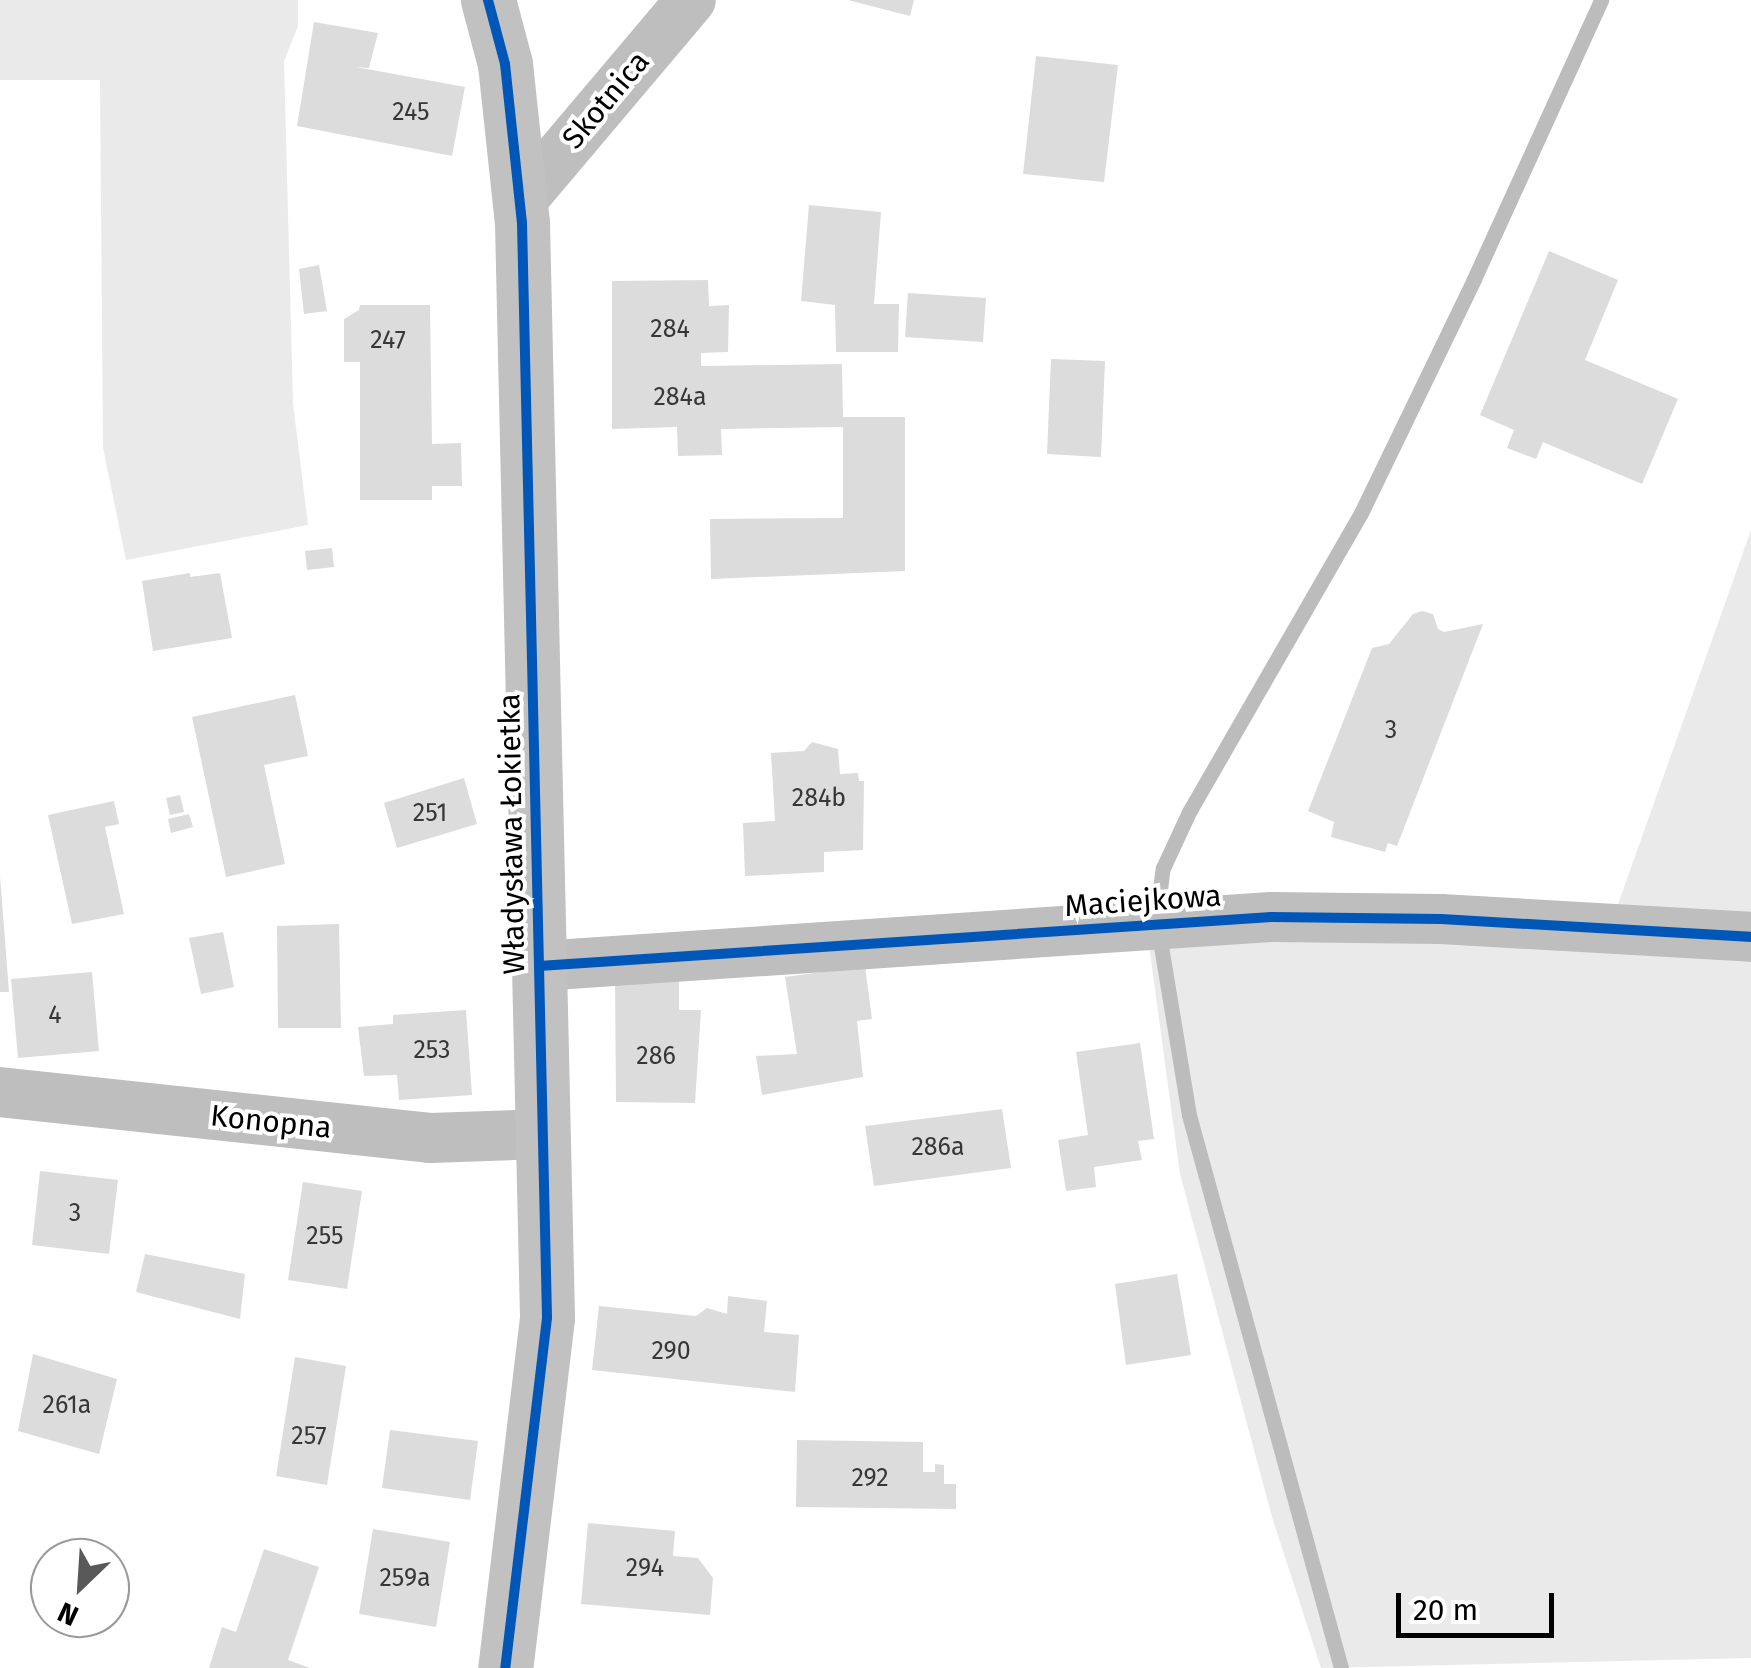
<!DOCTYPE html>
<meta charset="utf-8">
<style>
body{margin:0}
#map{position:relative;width:1751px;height:1668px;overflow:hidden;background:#fff;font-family:"Fira Sans",sans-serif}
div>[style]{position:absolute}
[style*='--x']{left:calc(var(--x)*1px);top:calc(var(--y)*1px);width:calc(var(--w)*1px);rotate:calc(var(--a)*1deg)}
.green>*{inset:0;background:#eaeaea}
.stream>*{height:15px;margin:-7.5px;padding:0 7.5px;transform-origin:7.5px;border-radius:7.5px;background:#bcbcbc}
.building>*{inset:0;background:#dcdcdc}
.street>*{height:50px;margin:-25px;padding:0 25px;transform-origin:25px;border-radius:25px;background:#bebebe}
.secondary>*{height:55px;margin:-27.5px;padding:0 27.5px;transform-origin:27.5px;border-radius:27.5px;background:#c1c1c1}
.cycleway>*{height:10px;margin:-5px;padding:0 5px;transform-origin:5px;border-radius:5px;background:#0057b8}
span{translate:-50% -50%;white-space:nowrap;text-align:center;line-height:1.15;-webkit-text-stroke:8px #fff;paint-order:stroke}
.number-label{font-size:25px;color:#373737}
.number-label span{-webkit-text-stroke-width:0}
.street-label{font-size:30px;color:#000}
.north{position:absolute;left:30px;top:1538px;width:100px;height:100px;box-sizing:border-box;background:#fff;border:2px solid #999;border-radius:50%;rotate:205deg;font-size:28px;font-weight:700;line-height:40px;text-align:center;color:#000}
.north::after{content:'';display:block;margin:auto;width:35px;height:45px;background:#595959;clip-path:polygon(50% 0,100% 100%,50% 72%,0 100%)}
.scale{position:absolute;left:1396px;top:1593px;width:158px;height:45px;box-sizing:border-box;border:5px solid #000;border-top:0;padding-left:12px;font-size:30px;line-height:35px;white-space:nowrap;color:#000;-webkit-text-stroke:8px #fff;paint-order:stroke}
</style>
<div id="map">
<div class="green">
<div style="clip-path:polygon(0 0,298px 0,298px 26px,284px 61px,293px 403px,308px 525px,126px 560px,103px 448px,100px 80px,0 80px)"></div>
<div style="clip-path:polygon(1751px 530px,1751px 912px,1617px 907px,1718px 623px)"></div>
<div style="clip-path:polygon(1268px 934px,1751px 952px,1751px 1658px,1321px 1668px,1272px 1517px,1180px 1174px,1149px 945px)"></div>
</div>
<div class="stream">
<div style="--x:1158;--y:906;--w:38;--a:-83"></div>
<div style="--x:1163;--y:868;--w:62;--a:-65.1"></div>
<div style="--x:1189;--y:812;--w:345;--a:-60.1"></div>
<div style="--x:1361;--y:513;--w:260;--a:-64.2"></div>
<div style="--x:1474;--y:279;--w:307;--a:-65.5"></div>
<div style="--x:1161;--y:946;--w:171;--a:80.6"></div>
<div style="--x:1189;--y:1115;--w:574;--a:74.63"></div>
</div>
<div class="building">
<div style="clip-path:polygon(848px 0,914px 0,910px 16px)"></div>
<div style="clip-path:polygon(314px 22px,378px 33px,369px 68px,356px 67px,465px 87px,452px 156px,297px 126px)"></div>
<div style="clip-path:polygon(1036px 56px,1118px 65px,1104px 182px,1023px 174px)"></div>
<div style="clip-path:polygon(809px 205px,881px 212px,874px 304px,899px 304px,898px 352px,836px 352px,835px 305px,801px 301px)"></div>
<div style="clip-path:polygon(1549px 251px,1618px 280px,1585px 360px,1678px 399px,1642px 484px,1543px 442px,1536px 459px,1507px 448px,1514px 430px,1480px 415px)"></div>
<div style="clip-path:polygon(319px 265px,327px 311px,304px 314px,299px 269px)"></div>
<div style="clip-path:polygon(708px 280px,709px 306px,729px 305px,728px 352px,701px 353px,701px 366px,842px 364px,843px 417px,905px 417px,905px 571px,711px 579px,710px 519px,843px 518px,843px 427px,721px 429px,722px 455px,678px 456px,677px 427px,612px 429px,612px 281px)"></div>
<div style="clip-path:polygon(908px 293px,986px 298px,983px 342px,905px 337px)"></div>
<div style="clip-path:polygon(360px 305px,430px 305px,432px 444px,461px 443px,462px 486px,432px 486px,432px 500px,360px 500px,360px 362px,344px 362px,344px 319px,359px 310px)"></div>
<div style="clip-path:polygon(1051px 359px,1105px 361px,1101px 457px,1047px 454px)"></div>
<div style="clip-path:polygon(332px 548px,334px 567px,307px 570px,305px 551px)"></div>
<div style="clip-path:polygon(190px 573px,190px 577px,220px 573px,232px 638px,153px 651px,142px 581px)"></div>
<div style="clip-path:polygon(1422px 611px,1433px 614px,1438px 629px,1444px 632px,1483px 624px,1397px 846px,1388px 843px,1385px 852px,1331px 837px,1334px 822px,1308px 811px,1372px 648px,1389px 644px,1413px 614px)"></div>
<div style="clip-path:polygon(295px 695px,308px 756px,264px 765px,285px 864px,226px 877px,192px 717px)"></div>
<div style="clip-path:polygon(812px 742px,838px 749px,840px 774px,858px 773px,859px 781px,864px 781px,863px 850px,824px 852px,824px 872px,745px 876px,743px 823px,775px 821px,771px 753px,804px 751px)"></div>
<div style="clip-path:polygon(464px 778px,477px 824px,397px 848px,384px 803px)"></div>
<div style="clip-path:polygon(180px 795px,184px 812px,170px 815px,166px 798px)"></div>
<div style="clip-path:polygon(114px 801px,119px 824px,105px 827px,124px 914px,72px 924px,48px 815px)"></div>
<div style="clip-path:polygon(189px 814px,193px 827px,171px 833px,168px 819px)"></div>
<div style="clip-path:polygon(0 876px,9px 992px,0 992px)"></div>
<div style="clip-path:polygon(339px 924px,341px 1028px,278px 1028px,277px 926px)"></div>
<div style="clip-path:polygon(223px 932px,234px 987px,201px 994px,189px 938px)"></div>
<div style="clip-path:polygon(865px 966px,872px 1019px,857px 1021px,863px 1077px,762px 1095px,756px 1056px,797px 1054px,785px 977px)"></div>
<div style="clip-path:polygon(92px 972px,99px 1051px,18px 1058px,11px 979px)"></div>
<div style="clip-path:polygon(679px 975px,679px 1010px,701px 1010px,695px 1103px,616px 1102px,615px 977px)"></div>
<div style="clip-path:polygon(466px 1010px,472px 1095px,399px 1100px,397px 1075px,364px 1076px,358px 1027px,393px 1024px,393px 1015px)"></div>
<div style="clip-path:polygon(1140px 1043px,1154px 1139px,1138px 1141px,1142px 1160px,1094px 1167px,1096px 1187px,1066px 1191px,1058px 1140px,1088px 1135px,1076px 1052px)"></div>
<div style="clip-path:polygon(1002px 1109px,1011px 1168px,874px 1186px,865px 1126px)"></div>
<div style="clip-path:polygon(40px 1171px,118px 1180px,109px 1254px,32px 1245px)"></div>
<div style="clip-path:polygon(303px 1182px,362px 1191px,347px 1289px,288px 1280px)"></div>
<div style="clip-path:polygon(145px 1254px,245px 1274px,240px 1319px,136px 1292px)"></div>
<div style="clip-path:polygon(1177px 1274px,1191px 1355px,1126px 1365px,1115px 1284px)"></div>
<div style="clip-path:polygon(728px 1296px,767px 1301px,764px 1332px,799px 1335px,795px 1392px,592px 1370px,599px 1306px,696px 1316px,707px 1308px,727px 1314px)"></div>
<div style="clip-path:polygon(33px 1354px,117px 1379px,99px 1454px,18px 1431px)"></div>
<div style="clip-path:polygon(295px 1357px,346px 1366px,327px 1485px,276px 1476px)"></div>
<div style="clip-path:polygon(390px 1430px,478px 1441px,470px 1500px,382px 1488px)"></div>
<div style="clip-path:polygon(797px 1440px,923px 1442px,923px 1472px,935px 1472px,935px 1464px,944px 1465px,944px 1484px,956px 1484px,956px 1509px,796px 1507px)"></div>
<div style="clip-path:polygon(588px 1523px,675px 1531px,673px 1556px,698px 1558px,713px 1578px,710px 1615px,581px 1604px)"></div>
<div style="clip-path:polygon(373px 1529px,450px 1542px,436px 1627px,359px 1614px)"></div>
<div style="clip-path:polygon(264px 1549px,319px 1567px,288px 1660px,310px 1668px,209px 1668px,222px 1627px,236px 1632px)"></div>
</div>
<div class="street">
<div style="--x:521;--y:201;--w:263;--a:-49.8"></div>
<div style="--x:539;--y:966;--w:734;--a:-3.83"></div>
<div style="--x:1271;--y:917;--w:170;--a:0.7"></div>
<div style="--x:1441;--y:919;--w:311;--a:3.3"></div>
<div style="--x:0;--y:1092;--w:432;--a:6.1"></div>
<div style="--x:430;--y:1138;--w:112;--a:-2"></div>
</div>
<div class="secondary">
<div style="--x:488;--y:0;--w:66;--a:75.1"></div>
<div style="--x:505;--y:64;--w:160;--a:83.9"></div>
<div style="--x:522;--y:223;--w:1095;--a:88.69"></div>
<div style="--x:547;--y:1318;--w:353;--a:96.8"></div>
</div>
<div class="cycleway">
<div style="--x:488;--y:0;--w:66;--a:75.1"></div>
<div style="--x:505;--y:64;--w:160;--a:83.9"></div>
<div style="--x:522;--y:223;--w:1095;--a:88.69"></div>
<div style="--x:547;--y:1318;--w:353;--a:96.8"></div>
<div style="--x:539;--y:966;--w:734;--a:-3.83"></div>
<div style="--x:1271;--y:917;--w:170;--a:0.7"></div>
<div style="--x:1441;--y:919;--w:311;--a:3.3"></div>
</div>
<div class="number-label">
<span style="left:411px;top:112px">245</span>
<span style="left:670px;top:329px">284</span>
<span style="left:388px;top:340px">247</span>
<span style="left:680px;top:397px">284a</span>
<span style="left:1391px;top:730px">3</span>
<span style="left:819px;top:798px">284b</span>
<span style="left:430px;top:813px">251</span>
<span style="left:55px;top:1015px">4</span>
<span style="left:432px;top:1050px">253</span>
<span style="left:656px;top:1056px">286</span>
<span style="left:938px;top:1147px">286a</span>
<span style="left:75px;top:1213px">3</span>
<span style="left:325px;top:1236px">255</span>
<span style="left:671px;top:1351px">290</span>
<span style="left:67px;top:1405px">261a</span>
<span style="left:309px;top:1436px">257</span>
<span style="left:870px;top:1478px">292</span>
<span style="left:645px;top:1568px">294</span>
<span style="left:405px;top:1578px">259a</span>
</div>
<div class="street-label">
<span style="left:606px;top:100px;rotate:-50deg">Skotnica</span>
<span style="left:512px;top:834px;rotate:-91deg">Władysława Łokietka</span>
<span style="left:1143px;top:901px;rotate:-4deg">Maciejkowa</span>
<span style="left:271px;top:1122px;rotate:6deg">Konopna</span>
</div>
<div class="north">N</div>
<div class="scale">20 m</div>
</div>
